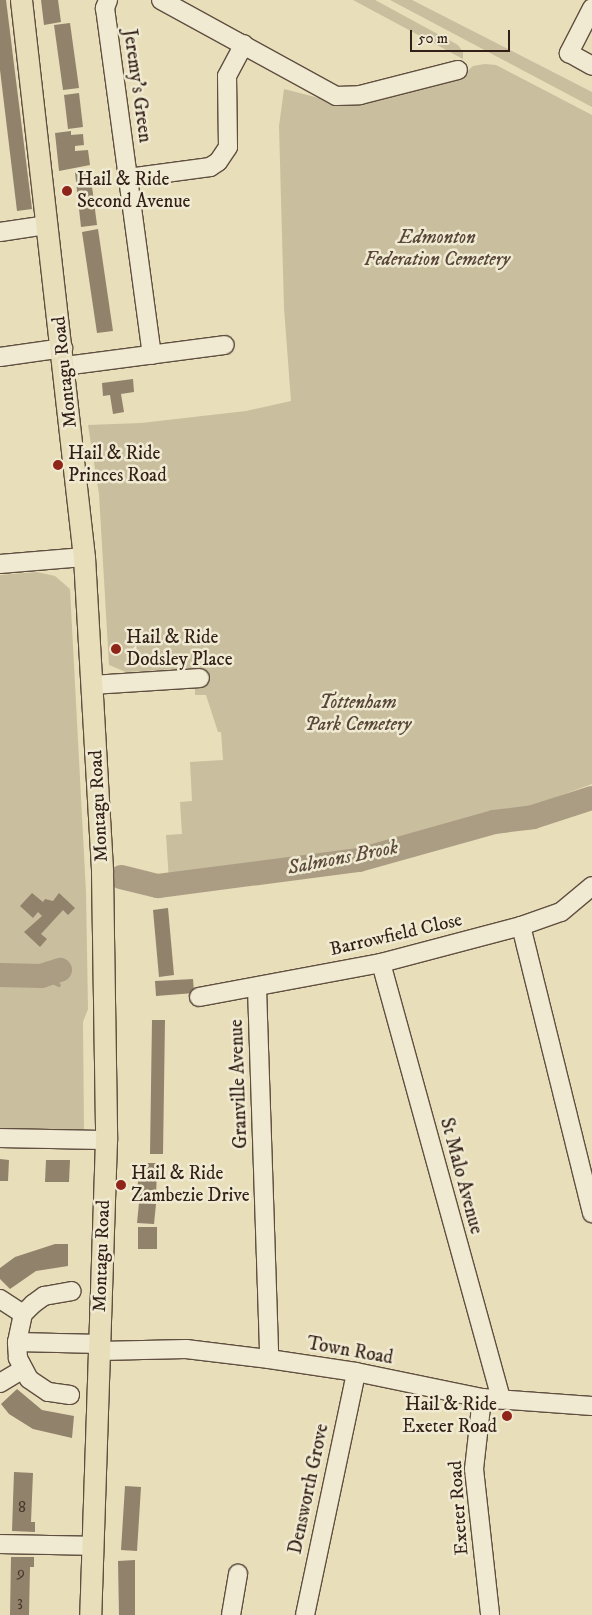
<!DOCTYPE html>
<style>
body{margin:0}
#map{position:relative;width:592px;height:1615px;overflow:hidden;background:#e8deba;font-family:"IM FELL DW Pica",serif}
div>[style]{position:absolute}
[style*='--x']{left:calc(var(--x)*1px);top:calc(var(--y)*1px);width:calc(var(--w)*1px);rotate:calc(var(--a)*1deg)}
.green>*{inset:0;background:#c9be9e}
.stream>*{height:4px;margin:-2px;padding:0 2px;transform-origin:2px;border-radius:2px;background:#aa9d83}
.river>*{height:24px;margin:-12px;padding:0 12px;transform-origin:12px;border-radius:12px;background:#aa9d83}
.building>*{inset:0;background:#91826c}
.roads{filter:drop-shadow(1px 0 #604f40) drop-shadow(-1px 0 #604f40) drop-shadow(0 1px #604f40) drop-shadow(0 -1px #604f40)}
.minor>*{height:18px;margin:-9px;padding:0 9px;transform-origin:9px;border-radius:9px;background:#f0ead2}
.major>*{height:21px;margin:-10.5px;padding:0 10.5px;transform-origin:10.5px;border-radius:10.5px;background:#e8deba}
.dots>*{width:14px;height:14px;translate:-50% -50%;box-sizing:border-box;border:2px solid #f0ead2;border-radius:50%}
span{translate:-50% -50%;white-space:nowrap;text-align:center;line-height:1.15;-webkit-text-stroke:5px #f0ead2;paint-order:stroke}
.number-label{font-size:16px;color:#4a382c}
.number-label span{-webkit-text-stroke-width:0}
.street-label{font-size:19px;color:#321f17}
.poi-label{font-size:19px;color:#321f17}
.left{translate:0 -50%;text-align:left}
.right{translate:-100% -50%;text-align:right}
.park-label{font-size:19px;color:#584739;font-style:italic}
.water-label{font-size:20px;color:#5c4b3d;font-style:italic}
.scale{position:absolute;left:410px;top:30px;width:100px;height:22px;box-sizing:border-box;border:2px solid #321f17;border-top:0;padding-left:6px;font-size:15px;line-height:18px;white-space:nowrap;color:#321f17;-webkit-text-stroke:4px #f0ead2;paint-order:stroke}
</style>
<div id="map">
<div class="green">
<div style="clip-path:polygon(353px 0,375px 0,458px 45px,463px 52px,463px 59px)"></div>
<div style="clip-path:polygon(390px 0,412px 0,592px 92px,592px 107px)"></div>
<div style="clip-path:polygon(485px 64px,496px 65px,592px 115px,592px 784px,537px 804px,537px 813px,493px 819px,360px 856px,169px 881px,166px 835px,182px 834px,180px 802px,192px 801px,190px 762px,223px 760px,221px 732px,218px 732px,206px 695px,195px 695px,195px 689px,202px 688px,200px 668px,126px 672px,109px 665px,99px 494px,88px 425px,141px 423px,246px 411px,291px 401px,284px 308px,279px 126px,284px 89px,350px 106px,464px 74px,473px 66px)"></div>
<div style="clip-path:polygon(37px 572px,55px 576px,70px 589px,86px 892px,88px 1009px,83px 1022px,84px 1131px,0 1129px,0 575px)"></div>
</div>
<div class="stream">
<div style="--x:41;--y:976;--w:20;--a:27"></div>
</div>
<div class="river">
<div style="--x:121;--y:877;--w:38;--a:14"></div>
<div style="--x:158;--y:886;--w:203;--a:-7.4"></div>
<div style="--x:359;--y:860;--w:140;--a:-15.7"></div>
<div style="--x:494;--y:822;--w:39;--a:-7"></div>
<div style="--x:533;--y:817;--w:62;--a:-17.9"></div>
<div style="--x:0;--y:975;--w:41;--a:1.4"></div>
<div style="--x:41;--y:976;--w:20;--a:-18"></div>
</div>
<div class="building">
<div style="clip-path:polygon(0 0,6px 0,32px 209px,17px 211px,0 70px)"></div>
<div style="clip-path:polygon(41px 0,58px 0,61px 22px,44px 25px)"></div>
<div style="clip-path:polygon(70px 23px,79px 88px,63px 90px,54px 25px)"></div>
<div style="clip-path:polygon(79px 93px,83px 127px,68px 129px,64px 95px)"></div>
<div style="clip-path:polygon(71px 131px,71px 135px,83px 134px,84px 145px,75px 146px,75px 151px,88px 150px,90px 165px,59px 171px,55px 133px)"></div>
<div style="clip-path:polygon(90px 171px,97px 225px,81px 227px,75px 172px)"></div>
<div style="clip-path:polygon(98px 229px,113px 331px,97px 333px,82px 232px)"></div>
<div style="clip-path:polygon(133px 379px,134px 392px,121px 394px,124px 412px,113px 414px,110px 395px,103px 396px,102px 383px)"></div>
<div style="clip-path:polygon(32px 893px,43px 902px,45px 899px,53px 901px,59px 893px,75px 908px,68px 915px,63px 910px,41px 934px,47px 939px,40px 947px,24px 932px,42px 916px,38px 912px,33px 918px,20px 906px)"></div>
<div style="clip-path:polygon(168px 908px,174px 975px,159px 977px,153px 910px)"></div>
<div style="clip-path:polygon(193px 979px,194px 993px,156px 996px,155px 981px)"></div>
<div style="clip-path:polygon(152px 1020px,165px 1020px,163px 1154px,150px 1154px)"></div>
<div style="clip-path:polygon(0 1159px,9px 1160px,8px 1181px,0 1181px)"></div>
<div style="clip-path:polygon(46px 1160px,70px 1160px,69px 1182px,45px 1182px)"></div>
<div style="clip-path:polygon(140px 1163px,157px 1163px,156px 1201px,136px 1201px)"></div>
<div style="clip-path:polygon(139px 1203px,156px 1204px,154px 1224px,137px 1223px)"></div>
<div style="clip-path:polygon(138px 1227px,157px 1227px,157px 1249px,138px 1249px)"></div>
<div style="clip-path:polygon(55px 1244px,68px 1244px,68px 1266px,36px 1271px,10px 1289px,0 1279px,0 1268px,15px 1257px)"></div>
<div style="clip-path:polygon(17px 1389px,42px 1410px,74px 1416px,72px 1438px,33px 1429px,9px 1414px,1px 1404px)"></div>
<div style="clip-path:polygon(14px 1472px,33px 1473px,31px 1522px,35px 1522px,35px 1532px,12px 1531px)"></div>
<div style="clip-path:polygon(125px 1486px,141px 1487px,137px 1551px,121px 1550px)"></div>
<div style="clip-path:polygon(11px 1557px,34px 1557px,34px 1567px,30px 1567px,29px 1615px,10px 1615px)"></div>
<div style="clip-path:polygon(135px 1560px,135px 1615px,119px 1615px,118px 1561px)"></div>
</div>
<div class="roads">
<div class="minor">
<div style="--x:108;--y:0;--w:9;--a:111"></div>
<div style="--x:105;--y:8;--w:350;--a:82.3"></div>
<div style="--x:161;--y:0;--w:200;--a:28.7"></div>
<div style="--x:336;--y:96;--w:24;--a:-2"></div>
<div style="--x:360;--y:95;--w:101;--a:-14.3"></div>
<div style="--x:592;--y:8;--w:51;--a:117.1"></div>
<div style="--x:569;--y:53;--w:26;--a:29"></div>
<div style="--x:128;--y:178;--w:83;--a:-7.6"></div>
<div style="--x:210;--y:167;--w:9;--a:-32"></div>
<div style="--x:218;--y:162;--w:18;--a:-56"></div>
<div style="--x:228;--y:147;--w:71;--a:-90.8"></div>
<div style="--x:227;--y:76;--w:36;--a:-62"></div>
<div style="--x:0;--y:232;--w:48;--a:-8.5"></div>
<div style="--x:0;--y:357;--w:64;--a:-8.1"></div>
<div style="--x:65;--y:366;--w:161;--a:-7.5"></div>
<div style="--x:0;--y:564;--w:84;--a:-4.8"></div>
<div style="--x:93;--y:685;--w:107;--a:-3.7"></div>
<div style="--x:521;--y:926;--w:296;--a:76.1"></div>
<div style="--x:381;--y:963;--w:453;--a:74.6"></div>
<div style="--x:257;--y:988;--w:371;--a:88.1"></div>
<div style="--x:199;--y:997;--w:185;--a:-10.6"></div>
<div style="--x:381;--y:963;--w:145;--a:-14.8"></div>
<div style="--x:521;--y:926;--w:42;--a:-19.3"></div>
<div style="--x:561;--y:912;--w:40;--a:-40"></div>
<div style="--x:0;--y:1138;--w:106;--a:1.1"></div>
<div style="--x:0;--y:1299;--w:27;--a:33"></div>
<div style="--x:17;--y:1342;--w:83;--a:1.4"></div>
<div style="--x:100;--y:1351;--w:86;--a:-1.3"></div>
<div style="--x:186;--y:1349;--w:84;--a:6.9"></div>
<div style="--x:269;--y:1359;--w:88;--a:8.5"></div>
<div style="--x:356;--y:1372;--w:129;--a:11.7"></div>
<div style="--x:482;--y:1398;--w:110;--a:4.2"></div>
<div style="--x:0;--y:1383;--w:26;--a:-31"></div>
<div style="--x:70;--y:1395;--w:22;--a:-172"></div>
<div style="--x:48;--y:1392;--w:23;--a:-146"></div>
<div style="--x:29;--y:1379;--w:24;--a:-118"></div>
<div style="--x:18;--y:1358;--w:16;--a:-94"></div>
<div style="--x:17;--y:1342;--w:29;--a:-78"></div>
<div style="--x:23;--y:1314;--w:14;--a:-45"></div>
<div style="--x:33;--y:1304;--w:14;--a:-36"></div>
<div style="--x:44;--y:1296;--w:28;--a:-10"></div>
<div style="--x:482;--y:1398;--w:71;--a:96.4"></div>
<div style="--x:474;--y:1469;--w:147;--a:83.7"></div>
<div style="--x:0;--y:1544;--w:92;--a:1.2"></div>
<div style="--x:231;--y:1615;--w:42;--a:-80.3"></div>
<div style="--x:305;--y:1615;--w:248;--a:-78.1"></div>
</div>
<div class="major">
<div style="--x:21;--y:0;--w:561;--a:83.55"></div>
<div style="--x:84;--y:557;--w:316;--a:86.7"></div>
<div style="--x:102;--y:872;--w:268;--a:89.1"></div>
<div style="--x:106;--y:1140;--w:475;--a:91.9"></div>
</div>
</div>
<div class="dots">
<div style="left:67px;top:191px;background:#8f2418"></div>
<div style="left:58px;top:465px;background:#8f2418"></div>
<div style="left:116px;top:649px;background:#8f2418"></div>
<div style="left:121px;top:1185px;background:#8f2418"></div>
<div style="left:507px;top:1416px;background:#8f2418"></div>
</div>
<div class="number-label">
<span style="left:22px;top:1507px">8</span>
<span style="left:21px;top:1572px">9</span>
<span style="left:20px;top:1601px">3</span>
</div>
<div class="street-label">
<span style="left:137px;top:86px;rotate:82deg">Jeremy's Green</span>
<span style="left:65px;top:372px;rotate:-96deg">Montagu Road</span>
<span style="left:99px;top:806px;rotate:-93deg">Montagu Road</span>
<span style="left:396px;top:935px;rotate:-13deg">Barrowfield Close</span>
<span style="left:239px;top:1084px;rotate:-92deg">Granville Avenue</span>
<span style="left:461px;top:1176px;rotate:75deg">St Malo Avenue</span>
<span style="left:102px;top:1256px;rotate:-88deg">Montagu Road</span>
<span style="left:350px;top:1351px;rotate:10deg">Town Road</span>
<span style="left:309px;top:1489px;rotate:-78deg">Densworth Grove</span>
<span style="left:459px;top:1508px;rotate:-94deg">Exeter Road</span>
</div>
<div class="poi-label">
<span class="left" style="left:77px;top:191px">Hail &amp; Ride<br>Second Avenue</span>
<span class="left" style="left:68px;top:465px">Hail &amp; Ride<br>Princes Road</span>
<span class="left" style="left:126px;top:649px">Hail &amp; Ride<br>Dodsley Place</span>
<span class="left" style="left:131px;top:1185px">Hail &amp; Ride<br>Zambezie Drive</span>
<span class="right" style="left:497px;top:1416px">Hail &amp; Ride<br>Exeter Road</span>
</div>
<div class="park-label">
<span style="left:437px;top:249px">Edmonton<br>Federation Cemetery</span>
<span style="left:358px;top:714px">Tottenham<br>Park Cemetery</span>
</div>
<div class="water-label">
<span style="left:343px;top:858px;rotate:-11deg">Salmons Brook</span>
</div>
<div class="scale">50 m</div>
</div>
